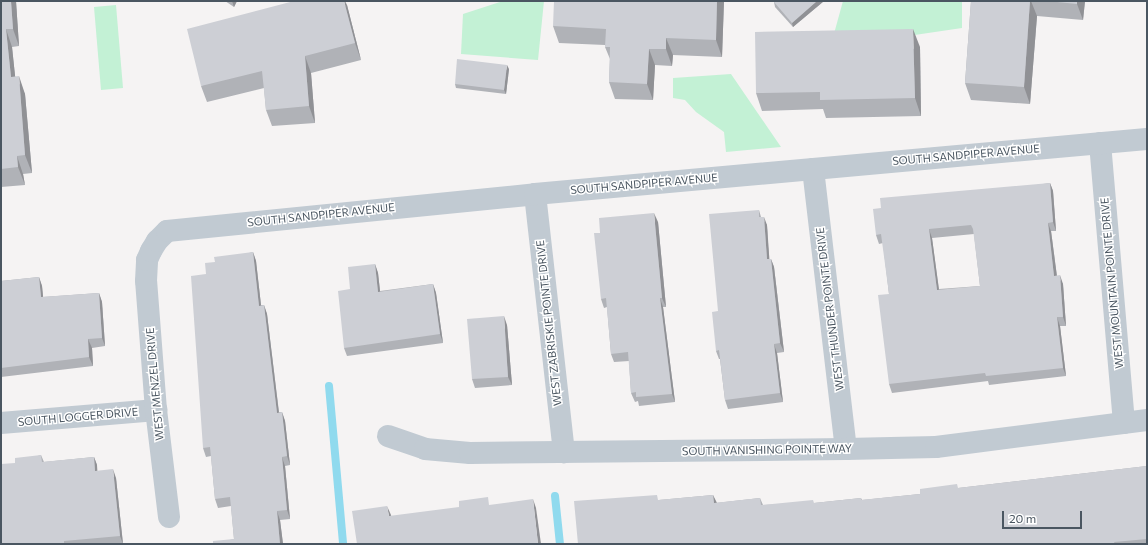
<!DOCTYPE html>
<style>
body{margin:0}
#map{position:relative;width:1148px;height:545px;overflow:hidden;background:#f5f3f3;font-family:Commissioner,sans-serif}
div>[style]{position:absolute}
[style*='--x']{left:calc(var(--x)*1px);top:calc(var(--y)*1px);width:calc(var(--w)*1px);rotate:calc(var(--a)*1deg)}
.green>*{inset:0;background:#c3f1d5}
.stream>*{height:8px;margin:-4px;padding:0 4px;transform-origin:4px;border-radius:4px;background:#90daee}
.minor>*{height:22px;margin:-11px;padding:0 11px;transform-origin:11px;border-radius:11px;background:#c1cad2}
.wall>*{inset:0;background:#b0b2b7}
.shaded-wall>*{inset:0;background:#909195}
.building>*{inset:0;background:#cdcfd5}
span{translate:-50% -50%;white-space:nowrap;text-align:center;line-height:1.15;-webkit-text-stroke:3px #fff;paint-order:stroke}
.street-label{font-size:11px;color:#4a5661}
.frame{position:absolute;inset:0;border:2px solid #4a5661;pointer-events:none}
.scale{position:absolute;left:1002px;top:511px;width:80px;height:18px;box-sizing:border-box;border:2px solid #4a5661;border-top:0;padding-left:5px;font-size:12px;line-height:14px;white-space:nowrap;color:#4a5661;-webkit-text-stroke:3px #fff;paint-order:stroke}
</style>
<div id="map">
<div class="green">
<div style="clip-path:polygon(503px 1px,544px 1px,538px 60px,461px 54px,463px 14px)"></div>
<div style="clip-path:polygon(843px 1px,962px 1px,962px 28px,874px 41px,832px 41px)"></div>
<div style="clip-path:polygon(116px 5px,123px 88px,101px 90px,94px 7px)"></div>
<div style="clip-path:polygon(731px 74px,781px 147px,726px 152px,724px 132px,696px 112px,685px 100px,673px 98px,673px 78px)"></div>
</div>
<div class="stream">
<div style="--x:329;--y:386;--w:159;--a:84.9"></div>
<div style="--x:555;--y:496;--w:48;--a:84.1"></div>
</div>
<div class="minor">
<div style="--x:1100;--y:143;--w:281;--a:85.1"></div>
<div style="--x:813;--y:169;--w:282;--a:83.3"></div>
<div style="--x:535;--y:194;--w:260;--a:83.6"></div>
<div style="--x:1;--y:423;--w:156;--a:-4.8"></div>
<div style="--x:388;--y:436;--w:39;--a:19"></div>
<div style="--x:425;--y:449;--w:45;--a:5.1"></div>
<div style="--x:470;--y:453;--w:376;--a:-0.6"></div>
<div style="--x:846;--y:449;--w:90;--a:-1.3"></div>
<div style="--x:936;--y:447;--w:213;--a:-7.3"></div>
<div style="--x:169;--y:517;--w:108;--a:-96.9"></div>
<div style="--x:156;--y:410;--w:129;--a:-94.4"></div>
<div style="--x:146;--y:281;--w:21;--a:-87"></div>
<div style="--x:147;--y:260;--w:10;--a:-66"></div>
<div style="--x:151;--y:251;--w:12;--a:-59"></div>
<div style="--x:157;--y:241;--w:14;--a:-45"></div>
<div style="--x:167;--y:231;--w:370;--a:-5.7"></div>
<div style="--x:535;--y:194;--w:614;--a:-5.14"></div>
</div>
<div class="wall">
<div style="clip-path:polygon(1px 1px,16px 1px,19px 46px,12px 47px,15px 76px,25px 94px,32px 173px,23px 174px,25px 185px,1px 187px)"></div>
<div style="clip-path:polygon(225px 1px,237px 1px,234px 7px)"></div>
<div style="clip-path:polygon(724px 1px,722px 57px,673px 55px,672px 66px,655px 65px,653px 100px,615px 99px,609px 82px,610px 59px,605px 47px,605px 45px,559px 43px,553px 26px)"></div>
<div style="clip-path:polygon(824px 1px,793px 27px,775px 7px,774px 2px)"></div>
<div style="clip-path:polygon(971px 1px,1085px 1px,1083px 20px,1037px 16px,1030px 104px,971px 100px,965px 83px)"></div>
<div style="clip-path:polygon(347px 5px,361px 60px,311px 73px,315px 123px,272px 126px,266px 110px,264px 88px,207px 102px,201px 86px)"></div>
<div style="clip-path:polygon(920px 47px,921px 116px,826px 118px,823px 109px,762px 111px,756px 93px)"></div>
<div style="clip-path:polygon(509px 69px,506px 94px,456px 88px,455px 84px)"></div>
<div style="clip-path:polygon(evenodd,1050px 183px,1053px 191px,1056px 231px,1051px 231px,1057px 276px,1063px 284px,1066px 326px,1060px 326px,1066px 376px,989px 385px,988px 381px,892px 393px,889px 384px,889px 294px,883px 243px,879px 244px,876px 235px,881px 208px,1050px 183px,974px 234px,980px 286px,939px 289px,932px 238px,974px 234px)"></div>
<div style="clip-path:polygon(759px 210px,761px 217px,767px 225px,769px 259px,771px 259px,774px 267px,784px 352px,777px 353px,783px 402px,728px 409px,725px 400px,720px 359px,719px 359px,716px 351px,718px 311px)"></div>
<div style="clip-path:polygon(658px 222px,666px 307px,663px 307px,675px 402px,639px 406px,638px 401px,635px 402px,631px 393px,629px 361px,614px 362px,611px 354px,607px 307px,604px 308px,601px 299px,600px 233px)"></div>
<div style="clip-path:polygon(253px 252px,256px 261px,261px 305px,264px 305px,267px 314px,279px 412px,282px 412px,285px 421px,290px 465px,285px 466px,290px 519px,280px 520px,283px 544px,213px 544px,234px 539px,231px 506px,218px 508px,215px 499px,211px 456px,206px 457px,203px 448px,206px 274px,215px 262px)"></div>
<div style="clip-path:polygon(375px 264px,378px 273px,380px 291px,433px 284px,436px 293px,443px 343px,347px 356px,344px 348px,350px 289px)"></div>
<div style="clip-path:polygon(39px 277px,42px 286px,43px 297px,99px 293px,102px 302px,105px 346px,92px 348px,93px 366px,1px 377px,1px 281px)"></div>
<div style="clip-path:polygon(507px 325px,512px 385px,475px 388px,472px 379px)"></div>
<div style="clip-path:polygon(41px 455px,44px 462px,94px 457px,97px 465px,97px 471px,116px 478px,123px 544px,1px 544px,15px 463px)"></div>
<div style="clip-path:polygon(1147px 466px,1147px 544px,578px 544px,659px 500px,713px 495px,716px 503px,760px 498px,763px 505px,814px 503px,861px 498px,862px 500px,920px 494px,958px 488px)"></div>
</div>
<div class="shaded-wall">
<div style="clip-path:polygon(11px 1px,16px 1px,19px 46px,13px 29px)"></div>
<div style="clip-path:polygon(232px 1px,237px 1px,234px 7px)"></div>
<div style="clip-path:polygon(344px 1px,345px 1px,347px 5px,361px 60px,355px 43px)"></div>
<div style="clip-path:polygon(717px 1px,724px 1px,722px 57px,716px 40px)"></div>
<div style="clip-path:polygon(817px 1px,824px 1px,793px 27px,792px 23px)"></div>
<div style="clip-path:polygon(1030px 1px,1031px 1px,1037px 16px,1030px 104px,1024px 87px)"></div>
<div style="clip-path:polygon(1077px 1px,1085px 1px,1083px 20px,1077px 4px)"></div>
<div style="clip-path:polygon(6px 29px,12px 47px,17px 94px,11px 77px)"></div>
<div style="clip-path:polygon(913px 29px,920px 47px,921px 116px,915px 98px)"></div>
<div style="clip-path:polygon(666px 38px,673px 55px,672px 66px,666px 49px)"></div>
<div style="clip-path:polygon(649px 49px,655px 65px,653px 100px,647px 84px)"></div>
<div style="clip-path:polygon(305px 56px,311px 73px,315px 123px,309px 106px)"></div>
<div style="clip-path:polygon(507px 65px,509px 69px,506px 94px,504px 90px)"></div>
<div style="clip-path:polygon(19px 76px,25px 94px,32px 173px,25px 155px)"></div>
<div style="clip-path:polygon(17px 156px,23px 174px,25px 185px,18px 167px)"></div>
<div style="clip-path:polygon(1050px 183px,1053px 191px,1056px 231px,1053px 222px)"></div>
<div style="clip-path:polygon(654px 213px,658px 222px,666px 307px,662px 298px)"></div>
<div style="clip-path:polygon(764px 217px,767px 225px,770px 268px,767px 259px)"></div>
<div style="clip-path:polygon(1048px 223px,1051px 231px,1058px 285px,1054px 276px)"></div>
<div style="clip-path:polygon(929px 229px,932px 238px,940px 298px,937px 290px)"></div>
<div style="clip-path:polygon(253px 252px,256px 261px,262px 314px,259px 306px)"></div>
<div style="clip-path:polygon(771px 259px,774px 267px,784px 352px,780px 343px)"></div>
<div style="clip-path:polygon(375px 264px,378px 273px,381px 300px,378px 292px)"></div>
<div style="clip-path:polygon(1060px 275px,1063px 284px,1066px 326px,1063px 317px)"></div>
<div style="clip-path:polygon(39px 277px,42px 286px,44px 306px,41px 297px)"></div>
<div style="clip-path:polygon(433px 284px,436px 293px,443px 343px,440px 334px)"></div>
<div style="clip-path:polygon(99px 293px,102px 302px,105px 346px,102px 338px)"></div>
<div style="clip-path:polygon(660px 298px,663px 307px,675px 402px,672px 394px)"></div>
<div style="clip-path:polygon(264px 305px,267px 314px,280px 422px,277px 413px)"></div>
<div style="clip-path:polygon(504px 316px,507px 325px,512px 385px,508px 377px)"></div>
<div style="clip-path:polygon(1057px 317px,1060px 326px,1066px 376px,1063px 368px)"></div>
<div style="clip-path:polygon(88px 339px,92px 348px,93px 366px,89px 357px)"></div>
<div style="clip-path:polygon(774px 344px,777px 353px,783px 402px,780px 393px)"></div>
<div style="clip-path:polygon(282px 412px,285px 421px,290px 465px,287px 456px)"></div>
<div style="clip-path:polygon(94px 457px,97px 465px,98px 480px,95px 471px)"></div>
<div style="clip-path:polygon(282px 457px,285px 466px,290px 519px,287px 510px)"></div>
<div style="clip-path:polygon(113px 469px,116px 478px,123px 544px,120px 536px)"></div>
<div style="clip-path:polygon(713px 495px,717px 503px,714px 503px)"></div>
<div style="clip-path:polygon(533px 499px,536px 508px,541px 544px,538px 544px)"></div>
<div style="clip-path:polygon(387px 506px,391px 515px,392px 525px,389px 516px)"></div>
<div style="clip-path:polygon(277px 511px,280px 520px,283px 544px,280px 544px)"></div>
</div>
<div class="building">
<div style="clip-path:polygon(1px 1px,11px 1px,13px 29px,6px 29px,11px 77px,19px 76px,25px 155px,17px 156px,18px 167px,1px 169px)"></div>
<div style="clip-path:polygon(294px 1px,344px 1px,355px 43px,305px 56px,309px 106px,266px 110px,262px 71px,201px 86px,187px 29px)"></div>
<div style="clip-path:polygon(554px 1px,717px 1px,716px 40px,666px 38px,666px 49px,649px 49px,647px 84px,609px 82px,610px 47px,605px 47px,606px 29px,553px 26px)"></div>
<div style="clip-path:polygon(775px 1px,817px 1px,792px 23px,774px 2px)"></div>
<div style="clip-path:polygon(971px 1px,1030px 1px,1024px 87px,965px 83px)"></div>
<div style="clip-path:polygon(1047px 1px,1077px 1px,1077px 4px)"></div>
<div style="clip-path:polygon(913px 29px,915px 98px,820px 100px,820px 92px,756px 93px,755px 32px)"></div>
<div style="clip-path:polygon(457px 59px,507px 65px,504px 90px,455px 84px)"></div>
<div style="clip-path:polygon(evenodd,1050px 183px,1053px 222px,1048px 223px,1054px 276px,1060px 275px,1063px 317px,1057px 317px,1063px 368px,986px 376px,985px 373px,889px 384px,878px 295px,889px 294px,881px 234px,876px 235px,873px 209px,881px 208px,880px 198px,1050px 183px,971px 225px,973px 229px,980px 286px,937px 290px,929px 229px,971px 225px)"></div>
<div style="clip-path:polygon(759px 210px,759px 217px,764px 217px,767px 259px,771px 259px,780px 343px,774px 344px,780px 393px,725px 400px,719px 350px,716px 351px,712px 312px,718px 311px,709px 214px)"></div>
<div style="clip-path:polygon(654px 213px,662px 298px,660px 298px,672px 394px,636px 397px,636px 392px,631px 393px,628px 352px,611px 354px,606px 298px,601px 299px,594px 233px,600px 233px,599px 218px)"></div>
<div style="clip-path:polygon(253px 252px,259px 306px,264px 305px,277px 413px,282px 412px,287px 456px,282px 457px,287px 510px,277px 511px,280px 544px,213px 544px,213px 541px,234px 539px,230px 497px,215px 499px,210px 447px,203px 448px,191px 276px,206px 274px,205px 263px,215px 262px,214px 257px)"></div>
<div style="clip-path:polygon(375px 264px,378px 292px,433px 284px,440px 334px,344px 348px,338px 291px,350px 289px,348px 267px)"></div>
<div style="clip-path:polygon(39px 277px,41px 297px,99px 293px,102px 338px,88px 339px,89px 357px,1px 368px,1px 281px)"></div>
<div style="clip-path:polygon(504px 316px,508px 377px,472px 379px,467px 319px)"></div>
<div style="clip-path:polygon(41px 455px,42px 462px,94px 457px,95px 471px,113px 469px,120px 536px,64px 541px,64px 544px,1px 544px,1px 464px,15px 463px,15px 458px)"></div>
<div style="clip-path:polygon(1147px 466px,1147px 539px,1114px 542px,1115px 544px,578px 544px,574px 501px,657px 495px,658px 500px,713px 495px,714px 503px,760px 498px,761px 505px,813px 500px,814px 503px,861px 498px,861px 500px,920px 494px,920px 489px,957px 484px,958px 488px)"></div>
<div style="clip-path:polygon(488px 497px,489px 505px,533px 499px,538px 544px,357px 544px,352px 511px,387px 506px,389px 516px,459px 507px,459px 501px)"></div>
</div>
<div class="street-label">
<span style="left:966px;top:155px;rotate:-5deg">SOUTH SANDPIPER AVENUE</span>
<span style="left:644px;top:184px;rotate:-5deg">SOUTH SANDPIPER AVENUE</span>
<span style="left:321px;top:215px;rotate:-6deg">SOUTH SANDPIPER AVENUE</span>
<span style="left:1112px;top:283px;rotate:-95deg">WEST MOUNTAIN POINTE DRIVE</span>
<span style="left:830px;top:309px;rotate:-97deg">WEST THUNDER POINTE DRIVE</span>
<span style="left:549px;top:323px;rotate:-96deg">WEST ZABRISKIE POINTE DRIVE</span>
<span style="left:155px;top:384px;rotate:-95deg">WEST MENZEL DRIVE</span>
<span style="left:78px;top:417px;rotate:-5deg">SOUTH LOGGER DRIVE</span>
<span style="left:767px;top:450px;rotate:-1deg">SOUTH VANISHING POINTE WAY</span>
</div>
<div class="frame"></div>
<div class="scale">20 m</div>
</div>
